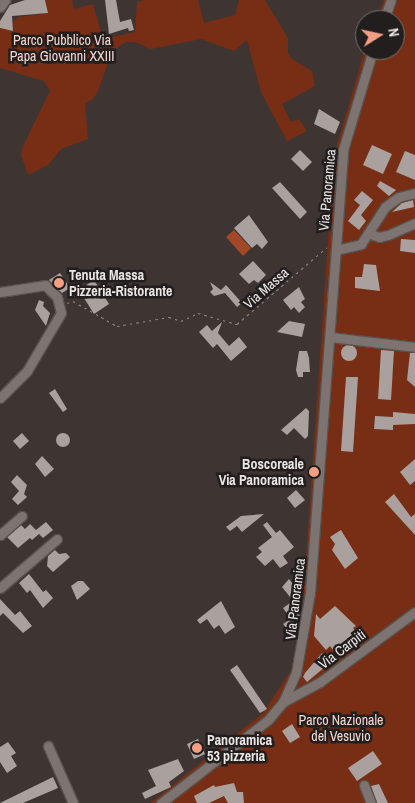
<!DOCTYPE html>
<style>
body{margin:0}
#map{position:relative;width:415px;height:803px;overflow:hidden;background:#3e3533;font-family:"Archivo Narrow",sans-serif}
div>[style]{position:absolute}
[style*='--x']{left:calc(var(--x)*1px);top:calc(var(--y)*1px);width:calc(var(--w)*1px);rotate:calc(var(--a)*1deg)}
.green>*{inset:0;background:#772e14}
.water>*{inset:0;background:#a24829}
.building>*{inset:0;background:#aaa09d}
.round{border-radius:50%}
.path>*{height:1px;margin-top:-0.5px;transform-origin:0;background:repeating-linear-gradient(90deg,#8e8785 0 2.5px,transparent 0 6.5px)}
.roads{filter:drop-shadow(1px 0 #58524f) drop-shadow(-1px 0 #58524f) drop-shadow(0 1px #58524f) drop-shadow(0 -1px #58524f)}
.minor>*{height:9px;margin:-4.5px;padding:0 4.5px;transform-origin:4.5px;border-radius:4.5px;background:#7d7370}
.dots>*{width:14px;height:14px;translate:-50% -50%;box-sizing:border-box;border:2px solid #221e1d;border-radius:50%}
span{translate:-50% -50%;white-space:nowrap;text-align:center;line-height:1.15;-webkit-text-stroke:5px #221e1d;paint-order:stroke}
.park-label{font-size:14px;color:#f3d8d0}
.street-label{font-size:14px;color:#ece7e5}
.poi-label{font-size:14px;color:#ece7e5;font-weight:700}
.left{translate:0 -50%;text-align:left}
.right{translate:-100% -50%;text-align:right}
.north{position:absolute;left:355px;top:10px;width:50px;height:50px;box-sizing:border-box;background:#221e1d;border:1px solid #736e6d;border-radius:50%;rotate:80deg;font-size:14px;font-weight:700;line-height:20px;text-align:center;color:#ece7e5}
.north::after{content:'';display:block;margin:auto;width:18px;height:22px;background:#f39f84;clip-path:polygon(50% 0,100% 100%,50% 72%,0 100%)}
</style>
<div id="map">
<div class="green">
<div style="clip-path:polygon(45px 0,72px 0,74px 9px,93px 4px,103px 39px,135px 32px,137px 2px,146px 0,198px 0,204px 23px,235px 15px,239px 0,265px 0,288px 38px,288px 53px,292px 59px,312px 71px,315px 86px,282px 104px,291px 122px,299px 119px,307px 131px,287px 141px,261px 92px,247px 40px,234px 51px,201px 39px,151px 49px,135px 42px,126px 42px,112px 51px,98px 91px,93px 99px,85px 103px,88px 139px,61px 149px,48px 165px,28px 175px,21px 155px,23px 146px,50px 91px,44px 81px,0 68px,0 28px,13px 31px,12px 22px,19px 17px,48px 13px)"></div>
<div style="clip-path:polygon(384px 0,415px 0,415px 803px,150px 803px,263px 713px,291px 670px,300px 645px,334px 155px,365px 49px,395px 50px,395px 20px,376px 20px)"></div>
</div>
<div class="water">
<div style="clip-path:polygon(234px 230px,251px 248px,243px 256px,226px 237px)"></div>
</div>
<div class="building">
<div style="clip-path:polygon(25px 0,45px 0,48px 13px,12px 16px,13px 31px,0 28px,0 21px,10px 5px)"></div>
<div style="clip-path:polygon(105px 0,116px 0,120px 22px,131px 19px,134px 30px,129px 31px,128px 28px,109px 34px)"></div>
<div style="clip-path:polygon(319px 109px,340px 122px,335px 134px,314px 124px)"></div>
<div style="clip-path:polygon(372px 145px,392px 154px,383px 174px,363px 165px)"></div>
<div style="clip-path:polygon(300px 150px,312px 162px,303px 171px,291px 159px)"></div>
<div style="clip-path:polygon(405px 151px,415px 155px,415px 180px,396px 172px)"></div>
<div style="clip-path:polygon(380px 181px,396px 190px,389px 196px,377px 186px)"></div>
<div style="clip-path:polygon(280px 182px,307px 212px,300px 219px,272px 188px)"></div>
<div style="clip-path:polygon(362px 191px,373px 200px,361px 215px,366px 221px,359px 230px,348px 221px,360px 205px,354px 200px)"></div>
<div style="clip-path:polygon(413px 200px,414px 207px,392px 212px,402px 203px)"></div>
<div style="clip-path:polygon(249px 215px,268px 242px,262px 249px,257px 244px,252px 248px,234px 228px)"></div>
<div style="clip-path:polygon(401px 239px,415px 240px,415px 253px,400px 251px)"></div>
<div style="clip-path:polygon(253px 261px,266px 275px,258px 283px,254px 280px,249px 284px,239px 274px)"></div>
<div style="clip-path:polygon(364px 264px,376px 265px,380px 291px,355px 288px,355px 277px,362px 277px)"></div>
<div style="clip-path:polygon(60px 273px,70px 288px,62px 293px,49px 280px)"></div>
<div style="clip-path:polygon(94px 280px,109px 304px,94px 314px,79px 290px)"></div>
<div style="clip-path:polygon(210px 282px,221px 290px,226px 285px,242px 303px,237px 307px,225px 293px,214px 296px,210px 292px,213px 289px)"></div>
<div style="clip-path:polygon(299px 287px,305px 299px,301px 302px,305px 307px,299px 313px,294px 307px,291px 310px,283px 300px)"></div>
<div style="clip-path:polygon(39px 300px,44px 302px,43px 306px,50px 313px,46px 326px,35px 310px)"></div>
<div style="clip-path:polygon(289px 321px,305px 324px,302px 337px,277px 332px)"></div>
<div style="clip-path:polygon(222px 322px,218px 333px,229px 346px,239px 337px,247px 347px,231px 361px,217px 344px,213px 348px,199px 332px,207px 325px,212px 331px)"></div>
<div class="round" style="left:341px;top:345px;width:16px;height:16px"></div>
<div style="clip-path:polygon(381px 350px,394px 351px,391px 400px,378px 399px)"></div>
<div style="clip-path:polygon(299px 351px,307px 351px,309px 358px,310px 372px,303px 372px,303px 377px,298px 377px,296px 370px)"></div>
<div style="clip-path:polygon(410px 353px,415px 353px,415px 387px,407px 380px)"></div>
<div style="clip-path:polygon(346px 377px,358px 377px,353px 452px,341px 451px)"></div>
<div style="clip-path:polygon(55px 389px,67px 409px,63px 412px,49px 393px)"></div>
<div style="clip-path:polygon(306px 408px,309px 411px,308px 436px,305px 439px,294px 428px,287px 435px,281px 430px)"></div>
<div style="clip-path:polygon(393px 412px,415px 414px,415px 424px,393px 425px,393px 430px,374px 429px,375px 416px,393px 417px)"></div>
<div style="clip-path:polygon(22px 433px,29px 441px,20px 449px,13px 441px)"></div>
<div class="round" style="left:56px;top:433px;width:14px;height:14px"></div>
<div style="clip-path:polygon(42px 456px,54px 469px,45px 477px,35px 464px)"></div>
<div style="clip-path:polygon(415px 459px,415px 481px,410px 485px,400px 472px)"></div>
<div style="clip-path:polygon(17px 475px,27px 485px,24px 494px,27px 497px,18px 505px,12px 499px,19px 491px,11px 482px)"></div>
<div style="clip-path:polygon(296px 490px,305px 500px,295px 508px,287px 498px)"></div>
<div style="clip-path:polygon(394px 494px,411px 517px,415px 514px,415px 535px,385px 502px)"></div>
<div style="clip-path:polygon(264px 514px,242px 532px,237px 526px,230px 531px,226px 527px,241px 516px)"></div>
<div style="clip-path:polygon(46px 522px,53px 530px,43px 538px,39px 534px,32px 540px,30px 538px,18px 548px,7px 537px,21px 525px,25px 529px,30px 524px,36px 530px)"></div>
<div style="clip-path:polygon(267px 522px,276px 533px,280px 530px,294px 547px,283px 556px,288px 563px,280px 568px,273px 559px,265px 566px,256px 557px,262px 552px,258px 548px,272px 537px,263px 525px)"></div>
<div style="clip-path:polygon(341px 530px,358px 558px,345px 569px,332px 550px,335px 544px,330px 537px)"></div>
<div style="clip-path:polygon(55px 550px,59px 554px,66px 553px,70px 557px,53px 572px,47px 566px,48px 556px)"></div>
<div style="clip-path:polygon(29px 574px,43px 592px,46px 590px,53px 598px,43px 608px,30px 590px,27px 593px,19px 583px)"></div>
<div style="clip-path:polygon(289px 579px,302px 595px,294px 602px,282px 587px)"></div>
<div style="clip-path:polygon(78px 581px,83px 581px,90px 589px,77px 600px,71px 586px)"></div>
<div style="clip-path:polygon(0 599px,15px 615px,20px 611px,32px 626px,23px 633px,3px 613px,0 616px)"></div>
<div style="clip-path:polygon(221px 601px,235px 627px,225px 634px,219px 625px,214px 629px,207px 619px,200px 624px,197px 620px)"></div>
<div style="clip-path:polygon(290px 603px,300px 616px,296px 626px,289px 631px,283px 624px,291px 619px,283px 608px)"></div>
<div style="clip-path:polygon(335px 606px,356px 626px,353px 628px,356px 632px,341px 644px,347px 651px,339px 658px,330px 646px,326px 650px,314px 636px,316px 614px,320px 619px)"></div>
<div style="clip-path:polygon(322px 653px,331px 662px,307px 682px,303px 677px,305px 673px)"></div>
<div style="clip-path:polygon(237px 665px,267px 709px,260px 713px,230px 670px)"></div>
<div style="clip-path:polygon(292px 724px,300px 737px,290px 743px,282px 731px)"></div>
<div style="clip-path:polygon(198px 739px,205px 754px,194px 759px,187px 744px)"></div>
<div style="clip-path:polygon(8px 742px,16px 753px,11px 756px,17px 766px,7px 773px,0 762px,0 747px)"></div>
<div style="clip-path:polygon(373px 751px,382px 764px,357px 781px,348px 768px)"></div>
<div style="clip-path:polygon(178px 759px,184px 771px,169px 782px,171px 787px,145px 799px,142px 793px,156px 786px,148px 770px)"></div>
<div style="clip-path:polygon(53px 777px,58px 788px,23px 803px,0 803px)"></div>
<div style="clip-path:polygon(234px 783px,237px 792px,243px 792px,244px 803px,228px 803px,224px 796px,209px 803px,197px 803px,194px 796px,214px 785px,215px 787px)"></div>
<div style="clip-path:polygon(379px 784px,388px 803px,377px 803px,371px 786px)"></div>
</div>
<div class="path">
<div style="--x:67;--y:303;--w:6;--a:-18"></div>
<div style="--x:73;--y:301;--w:51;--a:29.6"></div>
<div style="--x:117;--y:326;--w:53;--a:-9.8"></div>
<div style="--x:169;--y:317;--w:13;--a:18"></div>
<div style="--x:181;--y:321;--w:19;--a:-25"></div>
<div style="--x:198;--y:313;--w:41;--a:15.8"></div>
<div style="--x:237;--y:324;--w:118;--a:-40.5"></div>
</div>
<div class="roads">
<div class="minor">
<div style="--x:0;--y:7;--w:9;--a:-54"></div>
<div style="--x:384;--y:20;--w:21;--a:-71"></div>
<div style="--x:368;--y:233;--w:12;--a:20"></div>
<div style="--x:379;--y:237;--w:9;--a:-13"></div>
<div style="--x:388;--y:235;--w:30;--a:-24"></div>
<div style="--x:336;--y:250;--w:26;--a:-13"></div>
<div style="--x:361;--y:244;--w:44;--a:-57"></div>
<div style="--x:385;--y:207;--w:17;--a:-36"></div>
<div style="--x:399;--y:197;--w:16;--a:-14"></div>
<div style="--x:0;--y:292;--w:46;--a:-8.8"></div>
<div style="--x:45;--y:285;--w:17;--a:45"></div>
<div style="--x:57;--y:297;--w:16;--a:76"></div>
<div style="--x:61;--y:313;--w:67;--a:120.4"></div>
<div style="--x:27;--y:371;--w:38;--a:135"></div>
<div style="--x:330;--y:337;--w:86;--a:6.7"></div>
<div style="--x:0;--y:535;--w:29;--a:-41"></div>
<div style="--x:0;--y:588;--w:75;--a:-40.7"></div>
<div style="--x:283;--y:702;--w:42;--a:-28.4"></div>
<div style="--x:320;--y:682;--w:118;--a:-36.4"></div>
<div style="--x:48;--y:746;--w:62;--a:66.3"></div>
<div style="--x:364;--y:785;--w:19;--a:69"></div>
<div style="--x:161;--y:803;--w:135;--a:-37.8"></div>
<div style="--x:268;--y:720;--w:23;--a:-50"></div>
<div style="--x:283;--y:702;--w:32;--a:-66"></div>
<div style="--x:296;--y:673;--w:81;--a:-80.1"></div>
<div style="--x:310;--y:593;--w:444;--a:-85.7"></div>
<div style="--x:343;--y:150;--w:104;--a:-73.3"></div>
</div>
</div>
<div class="dots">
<div style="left:59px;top:283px;background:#f39f84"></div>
<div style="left:314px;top:472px;background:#f39f84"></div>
<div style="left:197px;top:748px;background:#f39f84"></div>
</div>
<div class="park-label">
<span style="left:62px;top:48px">Parco Pubblico Via<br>Papa Giovanni XXIII</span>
<span style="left:341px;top:728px">Parco Nazionale<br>del Vesuvio</span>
</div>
<div class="street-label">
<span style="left:327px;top:190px;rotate:-85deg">Via Panoramica</span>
<span style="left:266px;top:288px;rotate:-41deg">Via Massa</span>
<span style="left:295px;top:599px;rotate:-83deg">Via Panoramica</span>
<span style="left:342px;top:649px;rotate:-37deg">Via Carpiti</span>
</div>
<div class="poi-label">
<span class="left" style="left:69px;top:283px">Tenuta Massa<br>Pizzeria-Ristorante</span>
<span class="right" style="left:304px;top:472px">Boscoreale<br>Via Panoramica</span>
<span class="left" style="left:207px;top:748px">Panoramica<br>53 pizzeria</span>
</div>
<div class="north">N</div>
</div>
